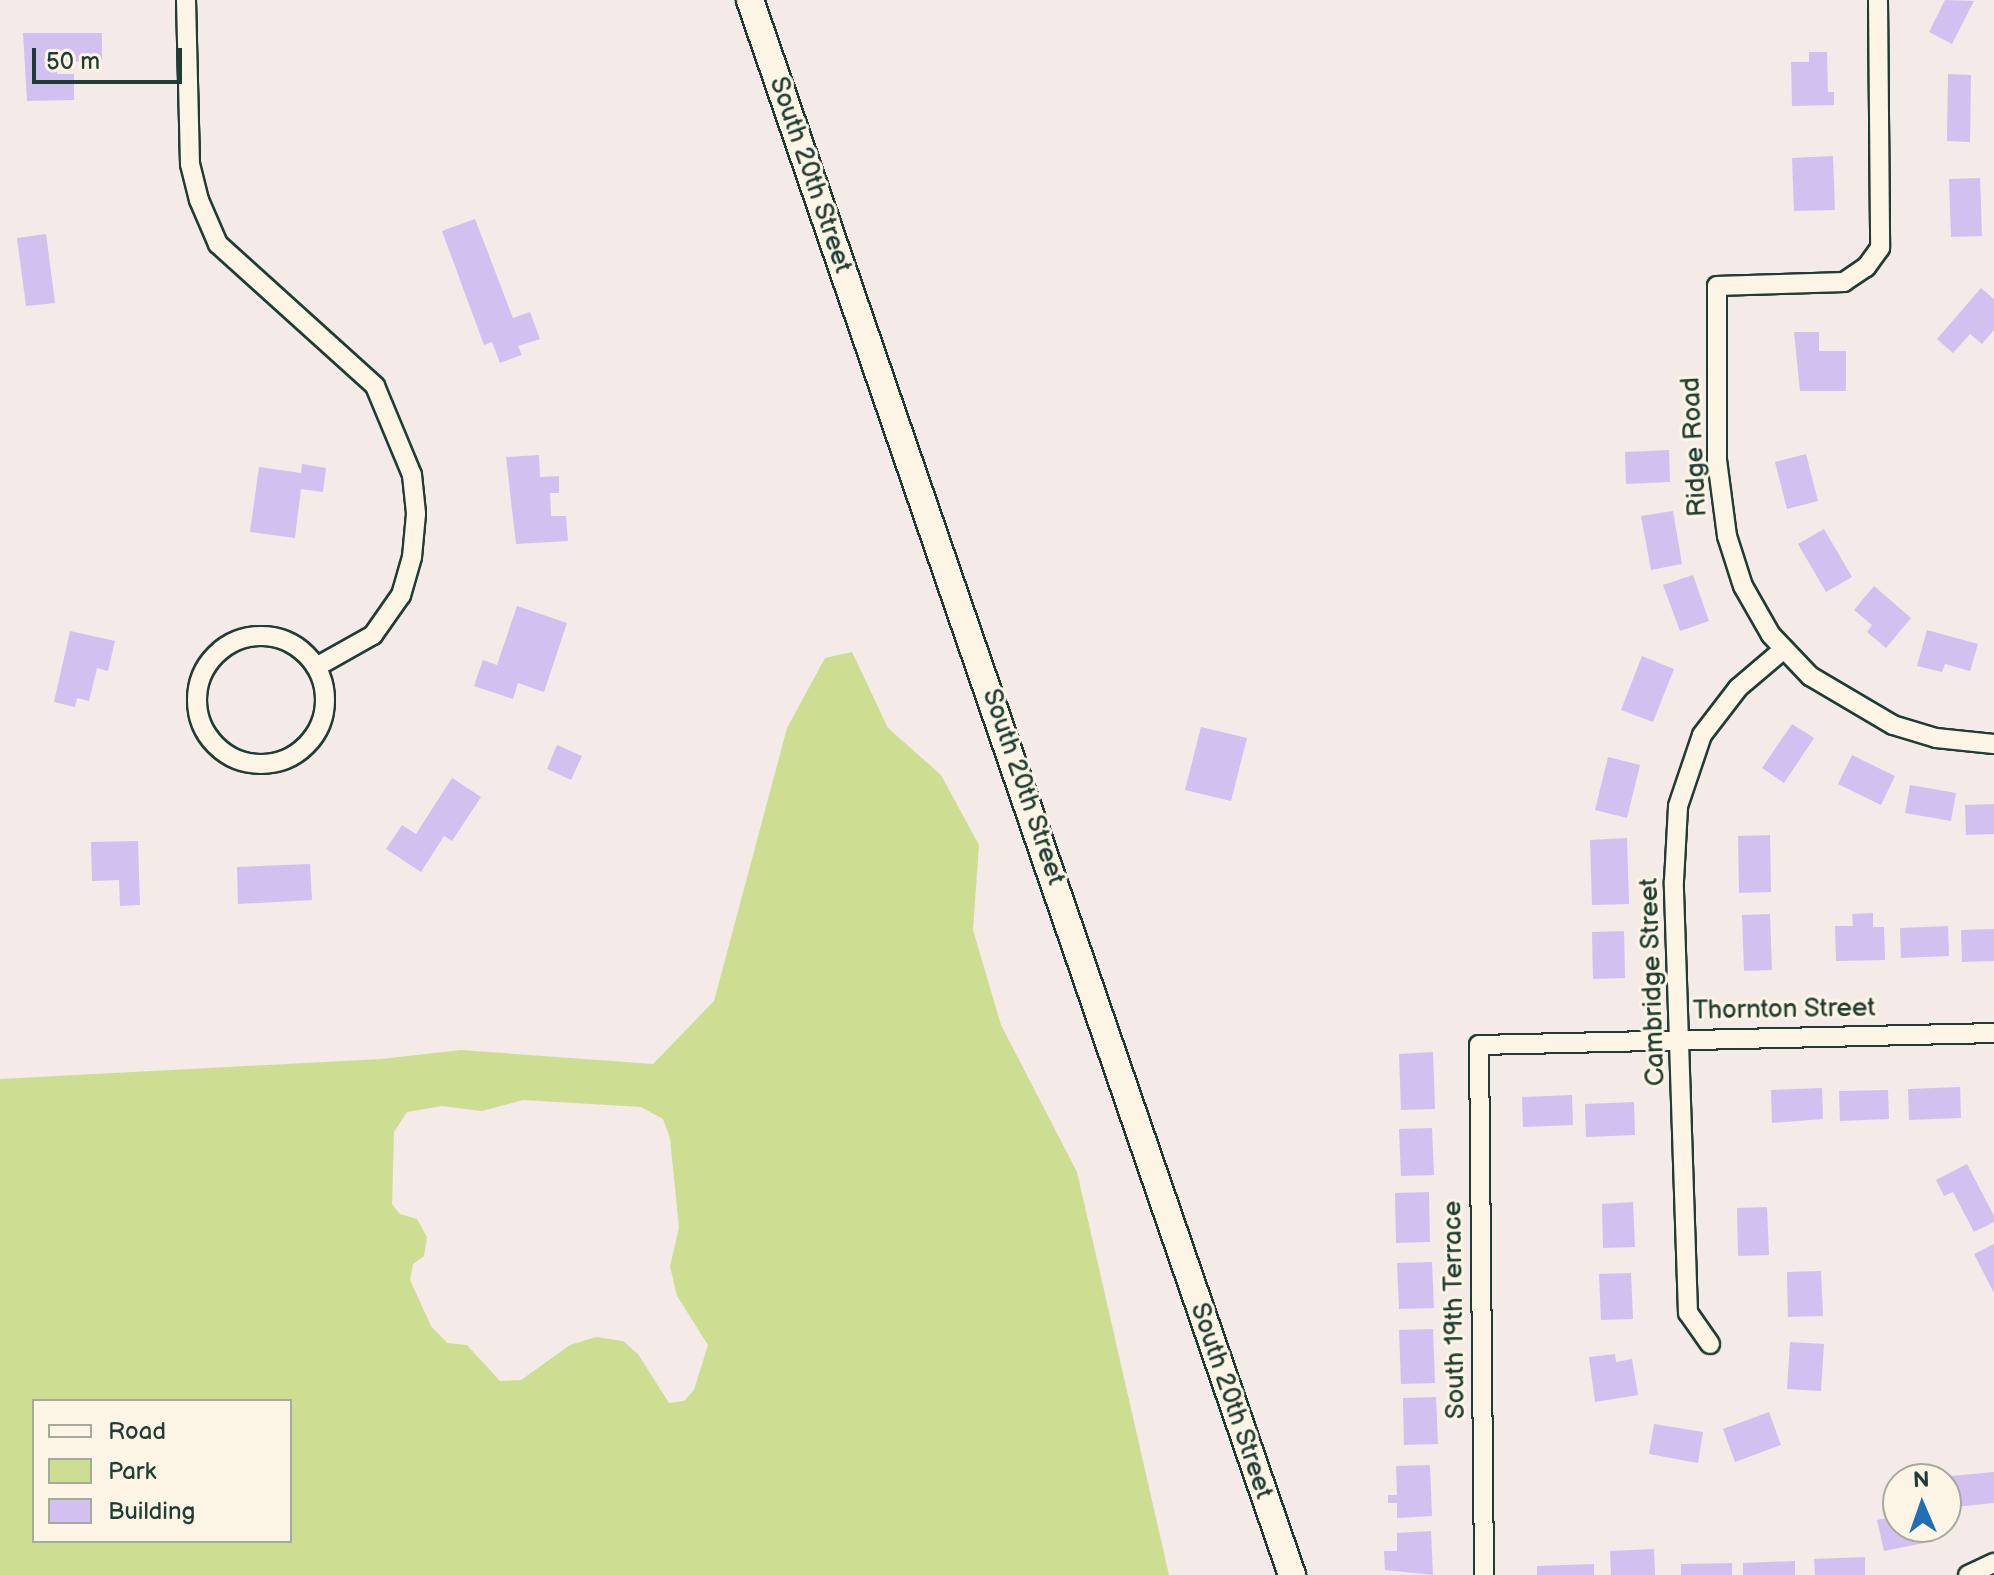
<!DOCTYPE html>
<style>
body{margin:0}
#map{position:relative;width:1994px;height:1575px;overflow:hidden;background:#f4eae7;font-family:"Balsamiq Sans",sans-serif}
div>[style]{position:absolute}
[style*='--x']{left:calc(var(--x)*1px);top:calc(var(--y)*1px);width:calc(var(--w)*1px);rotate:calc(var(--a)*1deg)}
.green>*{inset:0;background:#cdde93}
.building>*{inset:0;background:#d2c0f1}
.roads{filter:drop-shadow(2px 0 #1f3d34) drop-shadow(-2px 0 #1f3d34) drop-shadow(0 2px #1f3d34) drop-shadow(0 -2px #1f3d34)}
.minor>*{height:18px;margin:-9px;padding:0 9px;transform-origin:9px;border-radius:9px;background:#fcf5e5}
.minor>.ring{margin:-9px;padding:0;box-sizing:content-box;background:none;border:18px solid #fcf5e5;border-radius:50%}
.secondary>*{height:26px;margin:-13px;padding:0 13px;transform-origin:13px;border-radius:13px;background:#fcf5e5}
span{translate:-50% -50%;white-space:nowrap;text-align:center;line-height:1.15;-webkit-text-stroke:6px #fcf5e5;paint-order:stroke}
.street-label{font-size:26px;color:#1f3d34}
.legend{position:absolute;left:32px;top:1399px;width:260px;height:144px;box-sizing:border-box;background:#fcf5e5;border:2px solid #a4ab9e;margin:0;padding:10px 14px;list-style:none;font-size:24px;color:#1f3d34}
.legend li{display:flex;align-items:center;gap:16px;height:40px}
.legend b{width:40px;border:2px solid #a4ab9e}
.north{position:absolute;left:1882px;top:1463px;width:80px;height:80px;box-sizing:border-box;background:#fcf5e5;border:2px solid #a4ab9e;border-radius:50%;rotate:358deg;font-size:22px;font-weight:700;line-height:32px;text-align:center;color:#1f3d34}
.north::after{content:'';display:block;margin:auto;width:28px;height:36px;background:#1f6fb2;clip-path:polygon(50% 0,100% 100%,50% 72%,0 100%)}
.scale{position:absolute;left:32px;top:48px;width:150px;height:36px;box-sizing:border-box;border:4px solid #1f3d34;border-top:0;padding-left:10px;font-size:24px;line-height:28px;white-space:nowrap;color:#1f3d34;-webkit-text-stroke:6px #fcf5e5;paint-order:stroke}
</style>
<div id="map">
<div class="green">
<div style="clip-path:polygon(evenodd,852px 652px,888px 728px,941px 775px,979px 845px,973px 930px,1001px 1025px,1077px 1172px,1169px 1575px,0 1575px,0 1079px,381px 1059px,461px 1050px,653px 1064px,714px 1001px,787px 728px,825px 658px,852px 652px,523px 1100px,641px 1107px,663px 1119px,670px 1138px,679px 1228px,670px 1266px,677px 1296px,708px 1345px,694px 1390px,684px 1401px,669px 1403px,638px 1354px,623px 1341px,596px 1337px,570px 1345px,521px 1380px,500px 1381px,467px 1345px,447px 1343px,431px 1326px,410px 1280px,413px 1264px,424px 1256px,427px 1237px,417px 1219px,400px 1214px,392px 1204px,394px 1132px,407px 1112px,442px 1106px,482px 1111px,523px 1100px,852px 652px,34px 1401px,290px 1401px,290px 1541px,34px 1541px,34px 1401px)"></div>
</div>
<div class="building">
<div style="clip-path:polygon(1945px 0,1974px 1px,1952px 44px,1929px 32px)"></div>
<div style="clip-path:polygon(23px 33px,102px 33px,102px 61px,57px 62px,57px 74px,74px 74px,74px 100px,27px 101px)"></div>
<div style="clip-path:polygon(1809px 52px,1827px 52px,1828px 92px,1834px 92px,1834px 105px,1792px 106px,1791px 62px,1809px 62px)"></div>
<div style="clip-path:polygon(1948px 74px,1971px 75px,1970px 142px,1947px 141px)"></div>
<div style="clip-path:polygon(1833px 156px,1835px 210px,1794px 211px,1792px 158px)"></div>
<div style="clip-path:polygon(1980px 178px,1982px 236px,1951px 237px,1949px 179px)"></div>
<div style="clip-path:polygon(475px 219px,513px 318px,530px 312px,540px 339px,518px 346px,522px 355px,500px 363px,492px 342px,484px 345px,442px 231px)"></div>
<div style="clip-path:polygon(46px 234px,55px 303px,26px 306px,17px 238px)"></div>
<div style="clip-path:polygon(1981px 288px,1994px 299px,1994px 330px,1982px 344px,1970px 334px,1953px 353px,1937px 339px)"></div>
<div style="clip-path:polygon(1794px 332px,1819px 332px,1819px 351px,1846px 351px,1846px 391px,1800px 391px)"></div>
<div style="clip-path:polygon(1669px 450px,1670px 482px,1626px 484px,1625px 452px)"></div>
<div style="clip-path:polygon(1806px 454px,1818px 501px,1787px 509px,1775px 462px)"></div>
<div style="clip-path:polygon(539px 455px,540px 477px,559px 476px,559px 493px,550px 493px,551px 516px,566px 516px,568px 541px,516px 544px,506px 457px)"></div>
<div style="clip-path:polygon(302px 464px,326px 468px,323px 492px,301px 489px,295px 538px,250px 532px,259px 467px,301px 473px)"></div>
<div style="clip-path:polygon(1673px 511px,1682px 564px,1651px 570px,1641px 516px)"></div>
<div style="clip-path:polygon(1824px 529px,1852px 577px,1826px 592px,1798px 544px)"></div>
<div style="clip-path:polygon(1693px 575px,1709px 621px,1680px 631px,1663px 585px)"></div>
<div style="clip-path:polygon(1874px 586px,1911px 618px,1886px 648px,1867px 632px,1872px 625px,1854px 610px)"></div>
<div style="clip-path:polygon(517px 606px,567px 623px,544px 692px,518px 683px,513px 699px,474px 686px,483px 660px,497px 665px)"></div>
<div style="clip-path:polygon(1927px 630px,1978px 644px,1970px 671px,1945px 664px,1942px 672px,1917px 666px)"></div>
<div style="clip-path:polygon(70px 631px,115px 641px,108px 671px,97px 668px,89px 701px,77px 698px,75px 707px,54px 702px)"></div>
<div style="clip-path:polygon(1642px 656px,1674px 669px,1653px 722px,1621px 710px)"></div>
<div style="clip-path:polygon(1792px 724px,1814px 738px,1784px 783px,1762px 768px)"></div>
<div style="clip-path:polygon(1201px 727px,1247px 738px,1231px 801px,1185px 790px)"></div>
<div style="clip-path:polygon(557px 745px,582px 756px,571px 780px,547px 769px)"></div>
<div style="clip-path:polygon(1852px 755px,1895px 776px,1881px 805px,1838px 784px)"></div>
<div style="clip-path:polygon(1608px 757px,1640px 765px,1627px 818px,1595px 810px)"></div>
<div style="clip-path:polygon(452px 778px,481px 797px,452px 841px,444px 836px,421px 872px,386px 849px,402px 825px,416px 834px)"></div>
<div style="clip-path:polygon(1910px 785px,1956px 793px,1951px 821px,1905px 813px)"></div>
<div style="clip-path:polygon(1994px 804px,1994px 834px,1966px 835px,1965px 805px)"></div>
<div style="clip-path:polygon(1770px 835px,1771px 892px,1739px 893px,1738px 836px)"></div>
<div style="clip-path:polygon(1627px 838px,1629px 904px,1592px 905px,1590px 840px)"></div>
<div style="clip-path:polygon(138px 841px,140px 905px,120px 906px,119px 880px,92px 881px,91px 842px)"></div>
<div style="clip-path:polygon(310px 864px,312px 900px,238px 904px,237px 867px)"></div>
<div style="clip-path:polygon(1873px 913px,1873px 927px,1884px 927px,1885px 960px,1836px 961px,1835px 926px,1853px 926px,1852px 914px)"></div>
<div style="clip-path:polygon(1770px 914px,1772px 970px,1744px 971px,1742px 915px)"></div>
<div style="clip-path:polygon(1948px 926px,1949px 956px,1901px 958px,1900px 928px)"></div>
<div style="clip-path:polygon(1994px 929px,1994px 961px,1962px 962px,1961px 930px)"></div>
<div style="clip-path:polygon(1624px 931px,1625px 978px,1593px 979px,1592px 932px)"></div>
<div style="clip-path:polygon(1433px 1052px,1435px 1109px,1401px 1110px,1399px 1054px)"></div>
<div style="clip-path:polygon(1960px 1087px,1961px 1118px,1909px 1120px,1908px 1089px)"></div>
<div style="clip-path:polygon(1822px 1088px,1823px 1119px,1772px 1123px,1771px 1090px)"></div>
<div style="clip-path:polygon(1888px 1090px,1889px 1119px,1840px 1121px,1839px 1091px)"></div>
<div style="clip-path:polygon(1572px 1095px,1573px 1125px,1523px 1127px,1522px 1097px)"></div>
<div style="clip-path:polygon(1634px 1102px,1635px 1135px,1586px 1137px,1585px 1104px)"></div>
<div style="clip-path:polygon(1432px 1128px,1434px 1175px,1401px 1176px,1399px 1129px)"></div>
<div style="clip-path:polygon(1967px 1164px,1994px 1216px,1994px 1222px,1974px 1232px,1953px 1192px,1944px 1196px,1936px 1180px)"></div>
<div style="clip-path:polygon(1429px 1192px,1430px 1242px,1396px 1243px,1395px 1193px)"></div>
<div style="clip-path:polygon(1633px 1202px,1635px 1247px,1603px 1248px,1602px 1204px)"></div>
<div style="clip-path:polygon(1767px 1207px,1769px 1255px,1738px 1256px,1737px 1208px)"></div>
<div style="clip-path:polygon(1994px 1244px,1994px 1293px,1974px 1254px)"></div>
<div style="clip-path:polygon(1432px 1262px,1434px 1308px,1399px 1309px,1397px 1263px)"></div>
<div style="clip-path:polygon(1821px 1271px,1823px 1316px,1788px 1317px,1787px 1272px)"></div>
<div style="clip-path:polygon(1631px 1273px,1633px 1319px,1601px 1320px,1599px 1274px)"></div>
<div style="clip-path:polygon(1433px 1329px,1435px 1383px,1401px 1384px,1399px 1330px)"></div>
<div style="clip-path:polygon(1790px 1342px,1824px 1344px,1821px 1391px,1787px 1389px)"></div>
<div style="clip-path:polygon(1615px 1354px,1616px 1362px,1632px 1359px,1638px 1395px,1595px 1402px,1589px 1357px)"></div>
<div style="clip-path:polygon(1436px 1397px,1438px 1444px,1404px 1445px,1403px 1398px)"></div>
<div style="clip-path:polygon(1769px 1412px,1781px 1445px,1735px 1462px,1723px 1429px)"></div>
<div style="clip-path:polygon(1654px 1424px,1703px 1432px,1698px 1463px,1649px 1454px)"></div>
<div style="clip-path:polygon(1430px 1465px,1432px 1516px,1397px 1518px,1397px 1503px,1388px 1503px,1388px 1495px,1397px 1495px,1396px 1466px)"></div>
<div style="clip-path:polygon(1994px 1472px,1994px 1503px,1954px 1507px,1951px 1476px)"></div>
<div style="clip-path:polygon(1898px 1516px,1898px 1527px,1931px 1527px,1934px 1541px,1884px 1551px,1877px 1520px)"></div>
<div style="clip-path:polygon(1431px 1531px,1433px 1575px,1385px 1570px,1384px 1551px,1397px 1551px,1397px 1533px)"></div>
<div style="clip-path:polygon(1654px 1549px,1655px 1575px,1611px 1575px,1610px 1551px)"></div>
<div style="clip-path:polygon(1865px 1557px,1865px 1575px,1815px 1575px,1814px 1559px)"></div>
<div style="clip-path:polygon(1795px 1561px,1795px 1575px,1743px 1575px,1743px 1563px)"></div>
<div style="clip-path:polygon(1732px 1563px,1732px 1575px,1681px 1575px,1681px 1564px)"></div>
<div style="clip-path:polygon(1594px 1564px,1594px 1575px,1537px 1575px,1537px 1566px)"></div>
</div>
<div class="roads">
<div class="minor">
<div style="--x:186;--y:0;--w:164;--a:88.6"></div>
<div style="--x:190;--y:164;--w:37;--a:76"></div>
<div style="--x:199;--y:200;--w:48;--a:66.6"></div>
<div style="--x:218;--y:244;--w:212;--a:42.1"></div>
<div style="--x:375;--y:386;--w:96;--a:67.4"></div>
<div style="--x:412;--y:475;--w:39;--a:84"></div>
<div style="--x:416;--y:514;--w:43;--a:95.3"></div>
<div style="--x:412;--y:557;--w:40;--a:106"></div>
<div style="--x:401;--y:595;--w:49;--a:125"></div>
<div style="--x:373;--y:635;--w:65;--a:150.7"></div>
<div style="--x:1878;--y:0;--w:248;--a:89.5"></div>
<div style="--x:1880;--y:248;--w:24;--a:126"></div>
<div style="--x:1866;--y:267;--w:27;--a:146"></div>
<div style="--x:1844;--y:282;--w:127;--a:178.2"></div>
<div style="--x:1717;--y:286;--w:174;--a:90"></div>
<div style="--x:1717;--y:460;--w:77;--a:82.5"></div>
<div style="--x:1727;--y:536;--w:52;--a:72.3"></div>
<div style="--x:1743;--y:586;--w:56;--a:60.3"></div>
<div style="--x:1771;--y:635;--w:57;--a:46.4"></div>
<div style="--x:1810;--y:676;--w:96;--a:30.6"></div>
<div style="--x:1893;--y:725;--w:45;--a:16.8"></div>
<div style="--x:1936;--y:738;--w:58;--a:5.9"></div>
<div class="ring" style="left:197px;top:636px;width:110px;height:110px"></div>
<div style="--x:1710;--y:1344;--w:38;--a:-125"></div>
<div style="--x:1688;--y:1313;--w:432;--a:-91.9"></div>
<div style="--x:1674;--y:881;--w:75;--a:-86.9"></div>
<div style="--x:1678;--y:806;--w:75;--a:-71.3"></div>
<div style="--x:1702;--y:735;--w:59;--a:-52.5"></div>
<div style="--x:1738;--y:688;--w:60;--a:-40.3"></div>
<div style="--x:1484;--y:1575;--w:530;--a:-90.54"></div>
<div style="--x:1479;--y:1045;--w:515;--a:-1.33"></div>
<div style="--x:1968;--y:1575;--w:29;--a:-25"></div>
</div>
<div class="secondary">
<div style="--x:750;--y:0;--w:1666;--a:71.01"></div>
</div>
</div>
<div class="street-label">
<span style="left:810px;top:175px;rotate:71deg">South 20th Street</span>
<span style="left:1695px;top:447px;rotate:-93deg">Ridge Road</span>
<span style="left:1023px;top:787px;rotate:71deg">South 20th Street</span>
<span style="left:1653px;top:982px;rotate:-92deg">Cambridge Street</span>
<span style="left:1784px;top:1010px;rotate:-1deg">Thornton Street</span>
<span style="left:1455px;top:1310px;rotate:-91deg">South 19th Terrace</span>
<span style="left:1231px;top:1401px;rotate:71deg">South 20th Street</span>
</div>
<ul class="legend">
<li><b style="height:10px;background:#fcf5e5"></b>Road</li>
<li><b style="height:22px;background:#cdde93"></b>Park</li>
<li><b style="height:22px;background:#d2c0f1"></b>Building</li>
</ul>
<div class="north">N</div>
<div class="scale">50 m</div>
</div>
